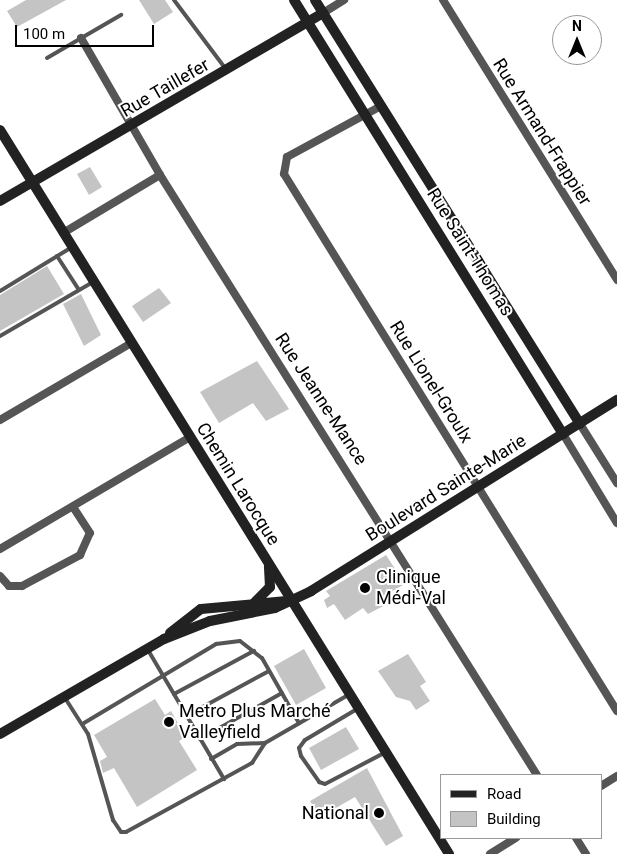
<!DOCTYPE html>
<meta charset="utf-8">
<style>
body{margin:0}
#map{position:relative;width:617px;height:854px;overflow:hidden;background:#fff;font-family:Roboto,sans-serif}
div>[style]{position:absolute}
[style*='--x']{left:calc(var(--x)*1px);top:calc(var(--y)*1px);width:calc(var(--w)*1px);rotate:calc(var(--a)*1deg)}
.building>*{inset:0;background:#c4c4c4}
.lane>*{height:4px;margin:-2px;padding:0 2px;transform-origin:2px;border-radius:2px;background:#555}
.street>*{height:8px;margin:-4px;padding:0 4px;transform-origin:4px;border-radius:4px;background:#555}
.secondary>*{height:10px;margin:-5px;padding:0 5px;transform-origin:5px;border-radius:5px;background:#222}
.dots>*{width:14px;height:14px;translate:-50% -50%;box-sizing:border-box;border:2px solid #fff;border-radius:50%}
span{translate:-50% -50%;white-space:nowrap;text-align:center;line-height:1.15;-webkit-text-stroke:4px #fff;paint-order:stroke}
.street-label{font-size:18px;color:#000}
.poi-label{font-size:18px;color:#000}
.left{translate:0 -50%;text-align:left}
.right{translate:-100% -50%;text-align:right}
.legend{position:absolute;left:440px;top:774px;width:162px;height:65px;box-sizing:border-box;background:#fff;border:1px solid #999;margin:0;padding:6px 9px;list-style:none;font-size:15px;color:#000}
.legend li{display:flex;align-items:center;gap:10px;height:25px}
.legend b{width:25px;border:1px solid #999}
.north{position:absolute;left:552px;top:15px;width:50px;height:50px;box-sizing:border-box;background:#fff;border:1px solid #999;border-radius:50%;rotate:0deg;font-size:14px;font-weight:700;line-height:20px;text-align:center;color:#000}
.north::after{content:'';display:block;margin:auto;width:18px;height:22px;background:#000;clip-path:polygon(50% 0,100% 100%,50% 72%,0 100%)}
.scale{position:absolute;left:15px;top:25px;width:139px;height:22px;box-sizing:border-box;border:2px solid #000;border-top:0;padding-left:6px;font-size:15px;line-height:18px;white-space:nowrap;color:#000;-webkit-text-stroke:4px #fff;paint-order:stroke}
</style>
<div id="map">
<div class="building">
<div style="clip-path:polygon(26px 0,66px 0,17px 27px,7px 11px)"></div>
<div style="clip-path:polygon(139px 0,165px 0,173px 12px,154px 24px)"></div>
<div style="clip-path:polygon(90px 167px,102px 187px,89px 195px,77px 174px)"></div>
<div style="clip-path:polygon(47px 266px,64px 294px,0 331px,0 295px)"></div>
<div style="clip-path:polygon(159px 288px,171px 303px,143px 322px,132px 306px)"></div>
<div style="clip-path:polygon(81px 294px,101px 335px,84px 346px,63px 304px)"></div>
<div style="clip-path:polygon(257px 361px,289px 409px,266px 421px,253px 403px,219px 423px,200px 392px)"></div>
<div style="clip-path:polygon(386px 555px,405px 584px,387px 594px,391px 602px,368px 614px,363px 608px,345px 620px,334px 604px,327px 608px,324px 600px,330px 596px,326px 591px)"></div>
<div style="clip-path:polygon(304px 649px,326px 688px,296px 705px,274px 666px)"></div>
<div style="clip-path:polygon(408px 654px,426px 682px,420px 686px,430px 701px,416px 710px,410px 701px,396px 697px,378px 671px)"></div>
<div style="clip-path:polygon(155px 699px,165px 715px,171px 711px,186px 737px,179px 741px,197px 770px,137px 807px,114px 768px,103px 773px,100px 761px,107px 757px,94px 735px)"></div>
<div style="clip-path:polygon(346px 727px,359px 749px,321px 770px,309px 748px)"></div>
<div style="clip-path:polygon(367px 768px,403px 836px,386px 846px,355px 797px,320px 817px,310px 801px)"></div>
</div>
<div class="lane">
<div style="--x:174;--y:0;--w:85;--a:53.1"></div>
<div style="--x:47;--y:58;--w:86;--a:-30.2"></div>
<div style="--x:57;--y:256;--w:40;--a:57.1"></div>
<div style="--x:0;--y:291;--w:84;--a:-31.4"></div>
<div style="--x:0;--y:336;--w:108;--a:-30.1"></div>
<div style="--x:148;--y:650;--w:150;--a:59.5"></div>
<div style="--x:174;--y:694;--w:91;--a:-28.3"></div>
<div style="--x:65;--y:698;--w:43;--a:57.4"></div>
<div style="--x:88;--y:734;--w:90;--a:73.8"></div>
<div style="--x:113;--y:820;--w:14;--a:56"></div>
<div style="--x:121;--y:832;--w:5;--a:0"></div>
<div style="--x:126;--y:832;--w:144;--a:-28.7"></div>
<div style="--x:252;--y:763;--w:24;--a:-57"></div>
<div style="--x:265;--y:743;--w:96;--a:-30"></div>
<div style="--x:357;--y:709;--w:61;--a:149.2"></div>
<div style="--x:305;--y:740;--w:10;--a:127"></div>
<div style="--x:299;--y:748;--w:8;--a:76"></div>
<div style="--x:301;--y:756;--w:32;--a:55"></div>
<div style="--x:319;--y:782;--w:6;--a:18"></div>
<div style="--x:325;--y:784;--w:67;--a:-27.7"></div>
<div style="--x:186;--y:716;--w:94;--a:-28.5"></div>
<div style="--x:84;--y:723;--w:154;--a:-30.9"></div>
<div style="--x:216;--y:644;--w:24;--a:-7"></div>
<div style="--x:240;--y:641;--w:28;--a:38"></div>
<div style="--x:262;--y:658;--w:75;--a:60.4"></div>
<div style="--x:200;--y:739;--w:94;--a:-29.3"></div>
<div style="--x:211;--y:759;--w:30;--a:-30"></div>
<div style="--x:237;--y:744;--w:28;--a:-2"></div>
</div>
<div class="street">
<div style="--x:443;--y:0;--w:330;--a:58.1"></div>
<div style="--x:323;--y:13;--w:25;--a:-32"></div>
<div style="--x:81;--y:38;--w:158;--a:60"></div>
<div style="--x:160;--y:175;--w:709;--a:57.86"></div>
<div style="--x:381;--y:106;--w:107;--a:151.5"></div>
<div style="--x:287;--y:157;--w:17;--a:100"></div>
<div style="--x:284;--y:174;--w:632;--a:58.2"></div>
<div style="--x:63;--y:233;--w:113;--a:-30.9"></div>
<div style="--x:0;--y:420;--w:152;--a:-30.4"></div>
<div style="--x:580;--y:424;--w:70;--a:57.9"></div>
<div style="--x:563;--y:434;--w:104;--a:58.8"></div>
<div style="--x:0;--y:549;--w:221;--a:-30.5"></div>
<div style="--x:0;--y:576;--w:13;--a:48"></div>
<div style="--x:9;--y:586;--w:13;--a:0"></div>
<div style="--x:22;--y:586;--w:66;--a:-28.1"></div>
<div style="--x:80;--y:555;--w:24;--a:-66"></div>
<div style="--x:90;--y:533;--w:31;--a:-123"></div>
<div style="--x:601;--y:786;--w:19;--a:-32"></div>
<div style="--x:576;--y:838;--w:19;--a:58"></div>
<div style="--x:490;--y:854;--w:31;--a:-32"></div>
</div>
<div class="secondary">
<div style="--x:294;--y:0;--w:511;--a:58.21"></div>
<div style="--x:315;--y:0;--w:500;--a:57.99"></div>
<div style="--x:0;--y:130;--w:852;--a:58.19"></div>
<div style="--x:0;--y:201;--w:374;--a:-30.2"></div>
<div style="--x:255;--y:602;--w:21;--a:-45"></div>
<div style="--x:270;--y:587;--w:21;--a:-93"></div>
<div style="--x:170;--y:633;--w:39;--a:-38"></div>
<div style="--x:201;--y:609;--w:86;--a:-5.3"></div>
<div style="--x:0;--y:734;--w:190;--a:-30.1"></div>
<div style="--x:164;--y:639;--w:49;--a:-21.4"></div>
<div style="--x:210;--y:621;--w:66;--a:-11.3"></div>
<div style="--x:275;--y:608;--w:40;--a:-25"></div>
<div style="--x:311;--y:591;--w:361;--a:-32"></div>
</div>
<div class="dots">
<div style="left:365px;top:588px;background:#000"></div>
<div style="left:169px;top:722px;background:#000"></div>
<div style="left:379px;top:813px;background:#000"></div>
</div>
<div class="street-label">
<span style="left:165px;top:88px;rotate:-30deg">Rue Taillefer</span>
<span style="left:542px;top:132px;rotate:58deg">Rue Armand-Frappier</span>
<span style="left:470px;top:252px;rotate:58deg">Rue Saint-Thomas</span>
<span style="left:431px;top:382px;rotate:58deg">Rue Lionel-Groulx</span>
<span style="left:321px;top:399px;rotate:57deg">Rue Jeanne-Mance</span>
<span style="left:238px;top:484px;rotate:58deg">Chemin Larocque</span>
<span style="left:446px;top:488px;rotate:-32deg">Boulevard Sainte-Marie</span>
</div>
<div class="poi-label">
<span class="left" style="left:376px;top:588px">Clinique<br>Médi-Val</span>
<span class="left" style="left:179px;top:722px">Metro Plus Marché<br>Valleyfield</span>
<span class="right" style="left:369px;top:813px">National</span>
</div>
<ul class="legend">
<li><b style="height:6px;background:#222"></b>Road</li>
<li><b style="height:14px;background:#c4c4c4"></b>Building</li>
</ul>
<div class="north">N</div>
<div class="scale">100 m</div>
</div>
